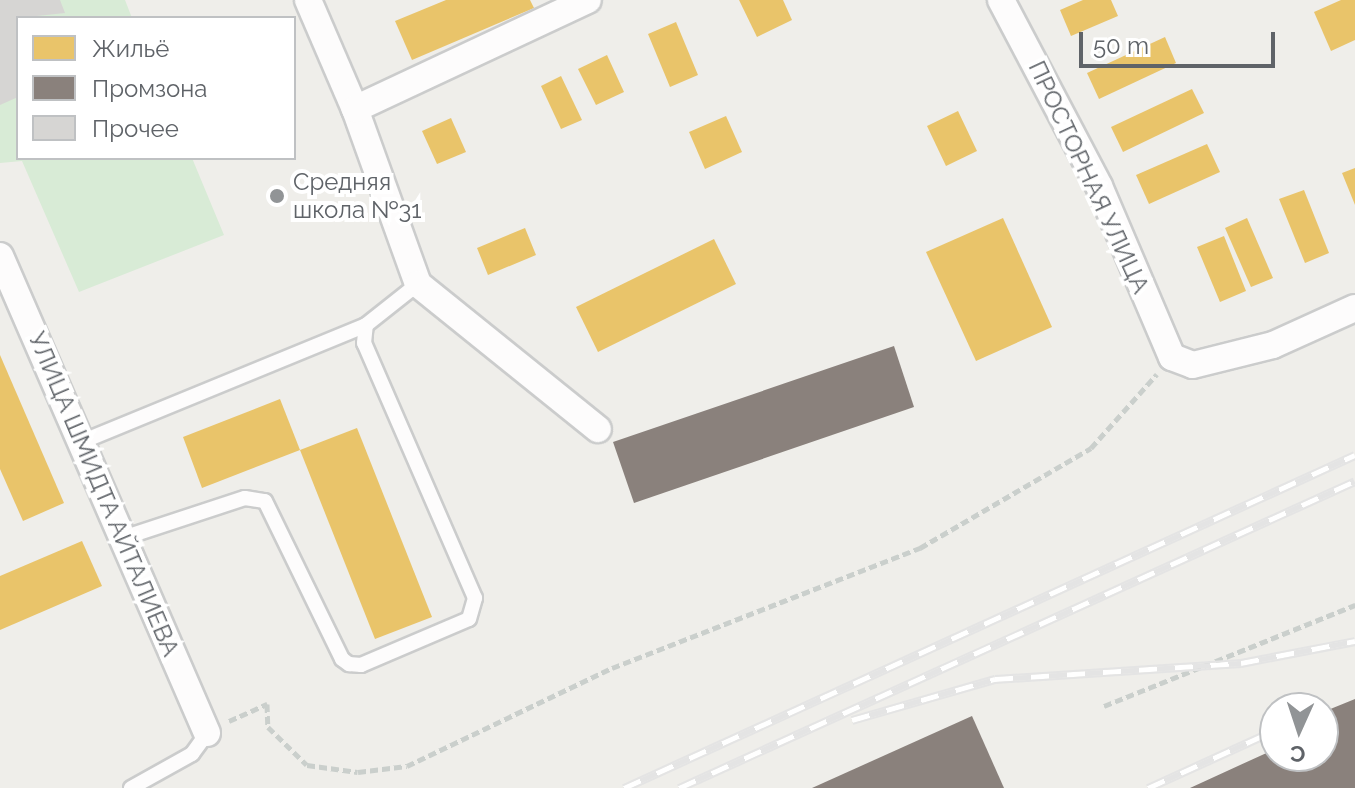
<!DOCTYPE html>
<meta charset="utf-8">
<style>
body{margin:0}
#map{position:relative;width:1355px;height:788px;overflow:hidden;background:#efeeea;font-family:Raleway,sans-serif}
div>[style]{position:absolute}
[style*='--x']{left:calc(var(--x)*1px);top:calc(var(--y)*1px);width:calc(var(--w)*1px);rotate:calc(var(--a)*1deg)}
.green>*{inset:0;background:#d8ebd6}
.homes>*{inset:0;background:#e9c46a}
.industry>*{inset:0;background:#8a817c}
.building>*{inset:0;background:#d6d5d3}
.path>*{height:5px;margin-top:-2.5px;transform-origin:0;background:repeating-linear-gradient(90deg,#cacfcc 0 8px,transparent 0 12px)}
.roads{filter:drop-shadow(2px 0 #cbcccc) drop-shadow(-2px 0 #cbcccc) drop-shadow(0 2px #cbcccc) drop-shadow(0 -2px #cbcccc)}
.lane>*{height:14px;margin:-7px;padding:0 7px;transform-origin:7px;border-radius:7px;background:#fdfcfc}
.street>*{height:26px;margin:-13px;padding:0 13px;transform-origin:13px;border-radius:13px;background:#fdfcfc}
.rail>*{height:9px;margin-top:-4.5px;transform-origin:0;background:repeating-linear-gradient(90deg,#fff 0 18px,#e4e4e4 0 36px);box-sizing:border-box;border-block:2px solid #e4e4e4}
.dots>*{width:22px;height:22px;translate:-50% -50%;box-sizing:border-box;border:4px solid #fff;border-radius:50%}
span{translate:-50% -50%;white-space:nowrap;text-align:center;line-height:1.15;-webkit-text-stroke:8px #fff;paint-order:stroke}
.street-label{font-size:24px;color:#5f6368}
.poi-label{font-size:24px;color:#5f6368}
.left{translate:0 -50%;text-align:left}
.legend{position:absolute;left:16px;top:16px;width:280px;height:144px;box-sizing:border-box;background:#fff;border:2px solid #bfc1c3;margin:0;padding:10px 14px;list-style:none;font-size:24px;color:#5f6368}
.legend li{display:flex;align-items:center;gap:16px;height:40px}
.legend b{width:40px;border:2px solid #bfc1c3}
.north{position:absolute;left:1259px;top:692px;width:80px;height:80px;box-sizing:border-box;background:#fff;border:2px solid #bfc1c3;border-radius:50%;rotate:183deg;font-size:22px;font-weight:700;line-height:32px;text-align:center;color:#5f6368}
.north::after{content:'';display:block;margin:auto;width:28px;height:36px;background:#919496;clip-path:polygon(50% 0,100% 100%,50% 72%,0 100%)}
.scale{position:absolute;left:1079px;top:32px;width:196px;height:36px;box-sizing:border-box;border:4px solid #5f6368;border-top:0;padding-left:10px;font-size:24px;line-height:28px;white-space:nowrap;color:#5f6368;-webkit-text-stroke:6px #fff;paint-order:stroke}
</style>
<div id="map">
<div class="green">
<div style="clip-path:polygon(0 0,125px 0,132px 18px,18px 18px,18px 158px,192px 158px,224px 235px,79px 292px,22px 161px,0 163px)"></div>
</div>
<div class="homes">
<div style="clip-path:polygon(446px 0,530px 0,534px 8px,412px 60px,395px 21px)"></div>
<div style="clip-path:polygon(739px 0,783px 0,792px 20px,757px 37px)"></div>
<div style="clip-path:polygon(1083px 0,1111px 0,1118px 16px,1071px 36px,1060px 10px)"></div>
<div style="clip-path:polygon(1341px 0,1355px 0,1355px 40px,1331px 51px,1314px 12px)"></div>
<div style="clip-path:polygon(676px 22px,698px 75px,670px 87px,648px 34px)"></div>
<div style="clip-path:polygon(1165px 37px,1176px 63px,1099px 99px,1087px 73px)"></div>
<div style="clip-path:polygon(607px 55px,624px 92px,596px 105px,578px 69px)"></div>
<div style="clip-path:polygon(561px 76px,582px 120px,561px 129px,541px 86px)"></div>
<div style="clip-path:polygon(1192px 89px,1204px 113px,1123px 152px,1111px 127px)"></div>
<div style="clip-path:polygon(958px 111px,977px 151px,946px 166px,927px 126px)"></div>
<div style="clip-path:polygon(726px 116px,742px 152px,705px 169px,689px 132px)"></div>
<div style="clip-path:polygon(451px 118px,466px 152px,437px 164px,422px 131px)"></div>
<div style="clip-path:polygon(1207px 144px,1220px 172px,1149px 204px,1136px 175px)"></div>
<div style="clip-path:polygon(1355px 168px,1355px 205px,1342px 173px)"></div>
<div style="clip-path:polygon(1304px 190px,1329px 253px,1305px 263px,1279px 199px)"></div>
<div style="clip-path:polygon(1003px 218px,1052px 327px,976px 361px,926px 252px)"></div>
<div style="clip-path:polygon(1247px 218px,1273px 278px,1251px 287px,1225px 228px)"></div>
<div style="clip-path:polygon(525px 228px,536px 255px,488px 275px,477px 248px)"></div>
<div style="clip-path:polygon(1224px 236px,1246px 291px,1220px 302px,1197px 247px)"></div>
<div style="clip-path:polygon(714px 239px,736px 284px,598px 352px,576px 307px)"></div>
<div style="clip-path:polygon(0 355px,64px 503px,23px 521px,0 469px)"></div>
<div style="clip-path:polygon(280px 399px,300px 450px,202px 488px,183px 437px)"></div>
<div style="clip-path:polygon(357px 428px,432px 617px,375px 639px,300px 450px)"></div>
<div style="clip-path:polygon(82px 541px,102px 586px,0 630px,0 576px)"></div>
</div>
<div class="industry">
<div style="clip-path:polygon(894px 346px,914px 407px,634px 503px,613px 442px)"></div>
<div style="clip-path:polygon(1355px 699px,1355px 788px,1190px 788px,1275px 749px,1275px 756px,1323px 756px,1323px 712px)"></div>
<div style="clip-path:polygon(972px 716px,1004px 788px,812px 788px)"></div>
</div>
<div class="building">
<div style="clip-path:polygon(0 0,60px 0,65px 13px,18px 18px,18px 97px,0 105px)"></div>
</div>
<div class="path">
<div style="--x:1104;--y:706;--w:271;--a:-21.9"></div>
<div style="--x:229;--y:721;--w:42;--a:-24.1"></div>
<div style="--x:267;--y:704;--w:23;--a:88"></div>
<div style="--x:268;--y:727;--w:54;--a:44.3"></div>
<div style="--x:307;--y:765;--w:51;--a:7.8"></div>
<div style="--x:358;--y:772;--w:49;--a:-7"></div>
<div style="--x:407;--y:766;--w:227;--a:-25.6"></div>
<div style="--x:612;--y:668;--w:331;--a:-21.3"></div>
<div style="--x:920;--y:548;--w:198;--a:-30.3"></div>
<div style="--x:1091;--y:448;--w:99;--a:-48.3"></div>
</div>
<div class="roads">
<div class="lane">
<div style="--x:81;--y:442;--w:308;--a:-22.3"></div>
<div style="--x:123;--y:538;--w:128;--a:-18.2"></div>
<div style="--x:245;--y:498;--w:20;--a:9"></div>
<div style="--x:265;--y:501;--w:176;--a:64"></div>
<div style="--x:342;--y:659;--w:9;--a:36"></div>
<div style="--x:349;--y:664;--w:12;--a:5"></div>
<div style="--x:361;--y:665;--w:117;--a:-23.1"></div>
<div style="--x:469;--y:619;--w:22;--a:-74"></div>
<div style="--x:475;--y:598;--w:278;--a:-113.5"></div>
<div style="--x:364;--y:343;--w:18;--a:-84"></div>
<div style="--x:366;--y:325;--w:66;--a:-38.3"></div>
<div style="--x:131;--y:788;--w:70;--a:-29.1"></div>
<div style="--x:192;--y:754;--w:26;--a:-54"></div>
</div>
<div class="street">
<div style="--x:308;--y:0;--w:119;--a:66.7"></div>
<div style="--x:355;--y:109;--w:186;--a:70.2"></div>
<div style="--x:418;--y:284;--w:231;--a:38.9"></div>
<div style="--x:1001;--y:0;--w:210;--a:62.2"></div>
<div style="--x:1099;--y:186;--w:186;--a:66.9"></div>
<div style="--x:1172;--y:357;--w:22;--a:21"></div>
<div style="--x:1193;--y:365;--w:82;--a:-14"></div>
<div style="--x:1273;--y:345;--w:90;--a:-24.3"></div>
<div style="--x:355;--y:109;--w:257;--a:-25.1"></div>
<div style="--x:0;--y:256;--w:520;--a:66.54"></div>
</div>
</div>
<div class="rail">
<div style="--x:852;--y:720;--w:149;--a:-16"></div>
<div style="--x:995;--y:679;--w:247;--a:-3.7"></div>
<div style="--x:1241;--y:663;--w:116;--a:-10.9"></div>
<div style="--x:624;--y:788;--w:803;--a:-24.49"></div>
<div style="--x:679;--y:788;--w:742;--a:-24.42"></div>
<div style="--x:1148;--y:788;--w:140;--a:-24.5"></div>
</div>
<div class="dots">
<div style="left:277px;top:196px;background:#919496"></div>
</div>
<div class="street-label">
<span style="left:1089px;top:177px;rotate:65deg">ПРОСТОРНАЯ УЛИЦА</span>
<span style="left:104px;top:494px;rotate:67deg">УЛИЦА ШМИДТА АЙТАЛИЕВА</span>
</div>
<div class="poi-label">
<span class="left" style="left:293px;top:196px">Средняя<br>школа №31</span>
</div>
<ul class="legend">
<li><b style="height:22px;background:#e9c46a"></b>Жильё</li>
<li><b style="height:22px;background:#8a817c"></b>Промзона</li>
<li><b style="height:22px;background:#d6d5d3"></b>Прочее</li>
</ul>
<div class="north">С</div>
<div class="scale">50 m</div>
</div>
